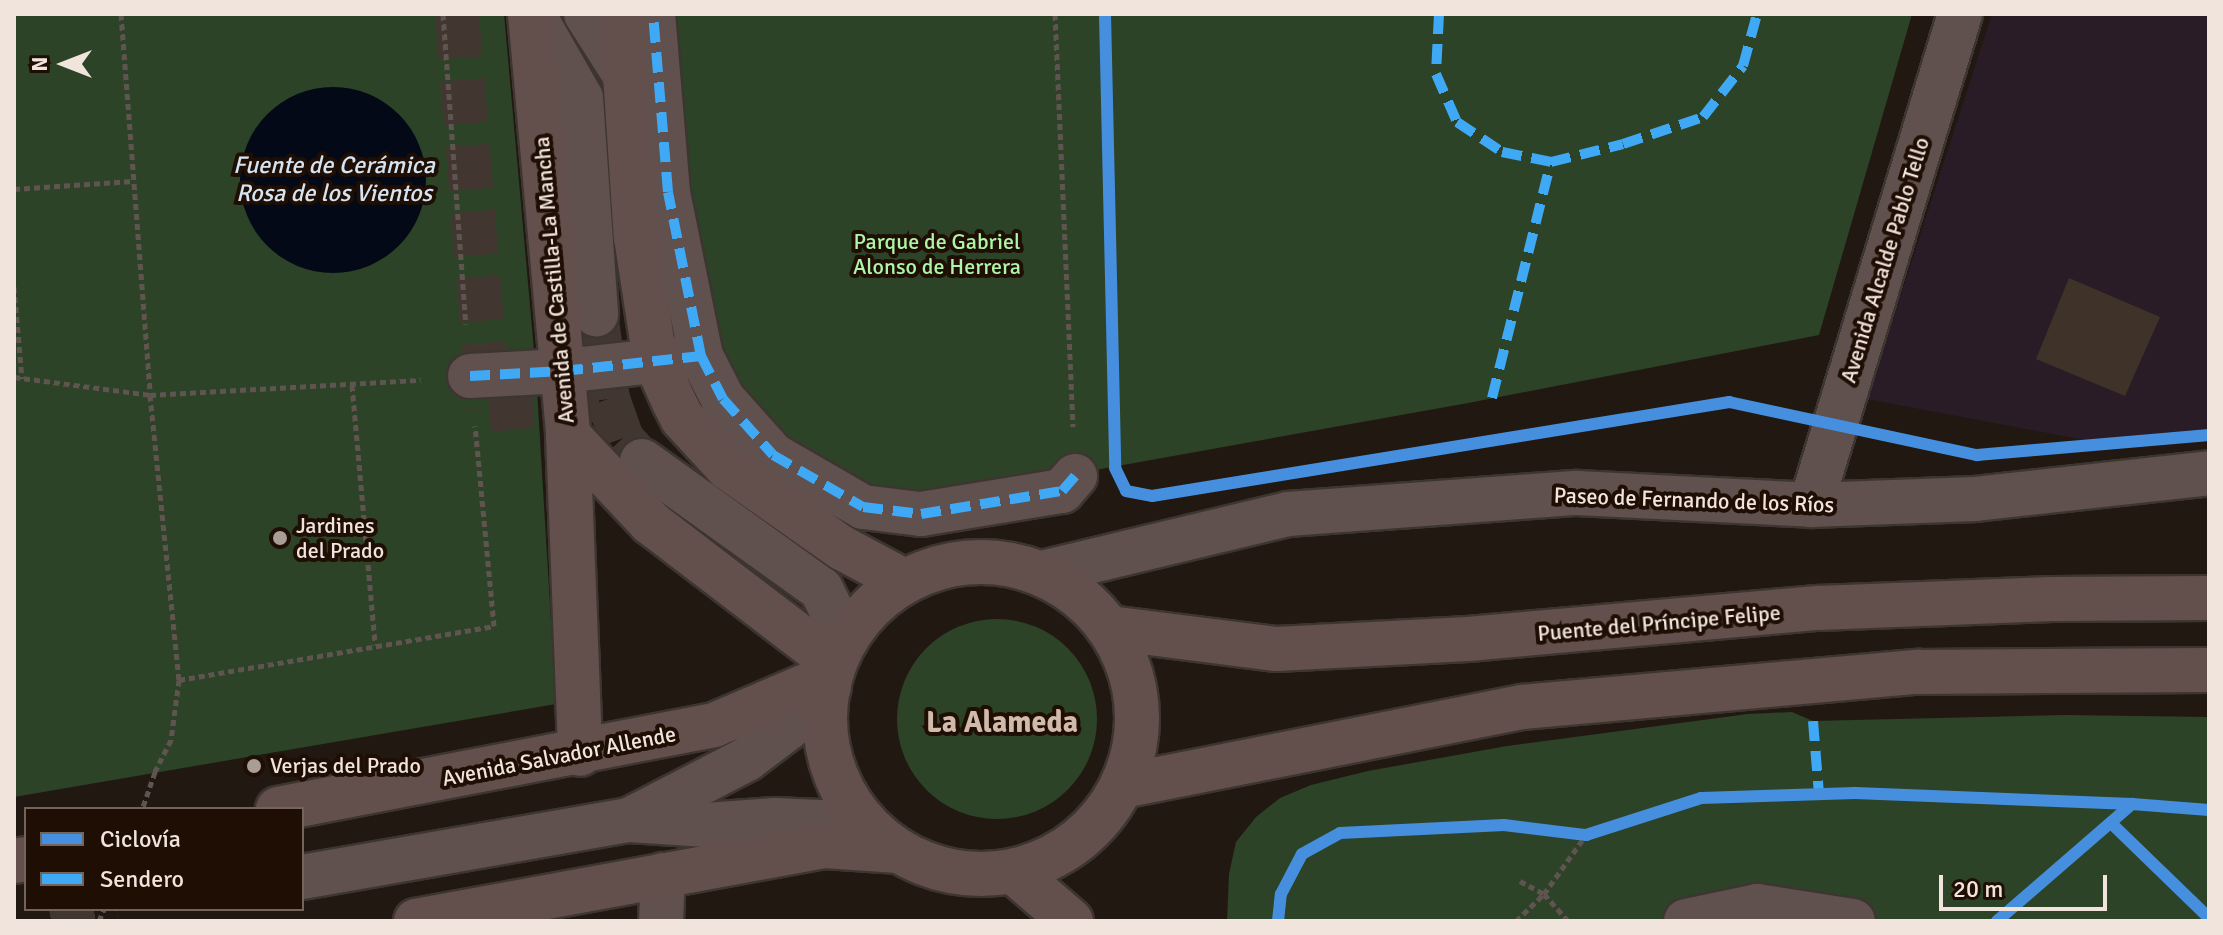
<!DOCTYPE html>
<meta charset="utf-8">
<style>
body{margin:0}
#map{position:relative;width:2223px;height:935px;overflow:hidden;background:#221812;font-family:Signika,sans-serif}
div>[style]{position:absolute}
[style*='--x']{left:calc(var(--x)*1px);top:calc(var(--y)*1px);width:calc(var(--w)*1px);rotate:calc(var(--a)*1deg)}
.commercial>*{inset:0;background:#2a1c26}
.green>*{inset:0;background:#2d4328}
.round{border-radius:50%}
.water>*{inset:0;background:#030916}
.building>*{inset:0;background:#3e3229}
.minor-tunnel>*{height:44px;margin-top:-22px;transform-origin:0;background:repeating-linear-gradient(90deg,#413730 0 44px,transparent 0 66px)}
.path>*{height:5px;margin-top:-2.5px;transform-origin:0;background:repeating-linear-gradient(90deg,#605450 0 6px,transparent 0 10px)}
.roads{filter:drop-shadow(2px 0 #3d3530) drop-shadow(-2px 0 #3d3530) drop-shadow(0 2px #3d3530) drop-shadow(0 -2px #3d3530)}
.minor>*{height:44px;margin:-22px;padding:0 22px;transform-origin:22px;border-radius:22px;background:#60504e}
.major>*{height:44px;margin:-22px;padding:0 22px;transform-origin:22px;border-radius:22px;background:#63504d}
.major>.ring{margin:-22px;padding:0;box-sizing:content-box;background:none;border:44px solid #63504d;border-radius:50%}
.quiet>*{height:10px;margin-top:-5px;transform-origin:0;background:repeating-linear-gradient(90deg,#3fa9f5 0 20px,transparent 0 30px)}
.cycleway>*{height:12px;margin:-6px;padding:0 6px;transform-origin:6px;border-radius:6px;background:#468fdf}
.dots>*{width:22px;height:22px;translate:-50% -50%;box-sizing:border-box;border:4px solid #1e0e04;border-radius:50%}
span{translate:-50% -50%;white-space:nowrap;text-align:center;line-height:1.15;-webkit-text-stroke:8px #1e0e04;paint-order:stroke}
.park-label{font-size:22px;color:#aef5a7}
.street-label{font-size:22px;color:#f1e4dd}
.poi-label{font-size:22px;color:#f1e4dd}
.left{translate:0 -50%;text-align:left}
.water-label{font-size:24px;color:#d5e4f2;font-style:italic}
.district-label{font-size:30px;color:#d2baab;font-weight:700}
.frame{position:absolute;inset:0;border:16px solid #f1e4dd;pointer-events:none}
.legend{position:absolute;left:24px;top:807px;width:280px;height:104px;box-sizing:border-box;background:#1e0e04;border:2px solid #72645b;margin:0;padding:10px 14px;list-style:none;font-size:24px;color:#f1e4dd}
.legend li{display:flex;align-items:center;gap:16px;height:40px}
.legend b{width:40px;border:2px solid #72645b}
.north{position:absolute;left:24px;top:24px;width:80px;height:80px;-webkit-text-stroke:6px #1e0e04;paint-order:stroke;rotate:270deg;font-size:22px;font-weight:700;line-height:32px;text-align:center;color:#f1e4dd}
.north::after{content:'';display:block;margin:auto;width:28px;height:36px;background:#f1e4dd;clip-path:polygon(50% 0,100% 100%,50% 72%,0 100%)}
.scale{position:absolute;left:1939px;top:875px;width:168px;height:36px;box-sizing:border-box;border:4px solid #f1e4dd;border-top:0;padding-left:10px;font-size:24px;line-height:28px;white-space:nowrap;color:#f1e4dd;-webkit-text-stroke:6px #1e0e04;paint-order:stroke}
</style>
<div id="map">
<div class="commercial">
<div style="clip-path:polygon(1992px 14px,2209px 14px,2209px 429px,2085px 440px,1867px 399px)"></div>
</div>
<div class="green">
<div style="clip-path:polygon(14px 14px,504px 14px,536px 373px,556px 704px,14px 797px)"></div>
<div style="clip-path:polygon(666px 14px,1912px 14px,1819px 335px,1468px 403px,923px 501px,867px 496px,786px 453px,711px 347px)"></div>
<div class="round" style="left:897px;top:619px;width:200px;height:200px"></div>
<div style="clip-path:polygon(1792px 712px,1813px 721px,2065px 715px,2209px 717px,2209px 921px,1227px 921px,1229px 874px,1236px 842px,1256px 817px,1280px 798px,1311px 785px,1368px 771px,1507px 746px,1748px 714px)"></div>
</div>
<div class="water">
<div class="round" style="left:240px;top:87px;width:186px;height:186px"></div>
</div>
<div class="building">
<div style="clip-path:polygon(2069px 278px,2160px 317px,2125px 396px,2036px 359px)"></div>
</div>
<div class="minor-tunnel">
<div style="--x:457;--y:14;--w:397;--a:85.4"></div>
<div style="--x:489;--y:410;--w:120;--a:-5.3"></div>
<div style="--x:596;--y:314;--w:86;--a:82"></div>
<div style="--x:608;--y:399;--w:42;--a:70.7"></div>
<div style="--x:622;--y:439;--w:30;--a:48"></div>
<div style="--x:51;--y:921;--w:66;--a:-10.5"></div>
</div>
<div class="path">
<div style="--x:121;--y:14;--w:382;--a:85.6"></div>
<div style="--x:150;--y:395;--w:286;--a:84.2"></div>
<div style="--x:179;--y:680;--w:61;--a:97.6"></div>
<div style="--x:171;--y:740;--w:36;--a:117"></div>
<div style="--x:155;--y:772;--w:39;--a:109"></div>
<div style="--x:443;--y:14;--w:311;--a:85.8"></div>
<div style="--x:1055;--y:14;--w:413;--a:87.5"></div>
<div style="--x:14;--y:189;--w:119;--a:-3.8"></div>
<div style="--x:14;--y:287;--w:92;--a:85"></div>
<div style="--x:14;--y:377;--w:137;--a:7.5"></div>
<div style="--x:150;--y:395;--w:271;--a:-3.2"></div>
<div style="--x:352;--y:385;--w:261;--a:84.9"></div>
<div style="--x:179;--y:680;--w:320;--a:-9.7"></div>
<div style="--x:494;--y:626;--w:201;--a:-95.4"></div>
<div style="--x:2111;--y:823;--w:136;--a:44.1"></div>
<div style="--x:1520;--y:881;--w:27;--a:28"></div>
<div style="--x:1544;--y:894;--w:72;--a:-54.6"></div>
<div style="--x:99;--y:921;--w:13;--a:-67"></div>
<div style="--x:1278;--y:921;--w:27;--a:-84"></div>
<div style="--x:1281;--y:894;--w:45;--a:-62.3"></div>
<div style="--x:1302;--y:854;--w:43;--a:-28.9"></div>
<div style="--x:1340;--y:833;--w:164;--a:-2.8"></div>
<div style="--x:1504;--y:825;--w:83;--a:7"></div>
<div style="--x:1586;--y:835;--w:121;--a:-17.8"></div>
<div style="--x:1701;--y:798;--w:154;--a:-1.9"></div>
<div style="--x:1855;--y:793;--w:277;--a:2.3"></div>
<div style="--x:1516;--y:921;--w:39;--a:-44"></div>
<div style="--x:1544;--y:894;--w:36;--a:48"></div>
<div style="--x:1997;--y:921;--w:179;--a:-40.9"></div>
<div style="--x:2132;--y:804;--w:77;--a:4.5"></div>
</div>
<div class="roads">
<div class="minor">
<div style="--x:533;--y:14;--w:97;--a:60.3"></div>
<div style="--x:581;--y:98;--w:217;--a:86"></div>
<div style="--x:586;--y:14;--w:75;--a:57.6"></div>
<div style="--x:701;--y:356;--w:48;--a:62.9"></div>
<div style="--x:723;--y:399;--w:75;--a:48.2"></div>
<div style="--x:773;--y:455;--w:104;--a:30"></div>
<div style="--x:863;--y:507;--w:58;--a:6.9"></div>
<div style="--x:921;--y:514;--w:143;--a:-9.3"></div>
<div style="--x:1062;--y:491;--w:20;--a:-49"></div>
<div style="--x:470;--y:376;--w:93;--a:-3.1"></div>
<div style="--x:563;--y:371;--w:139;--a:-6.2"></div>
<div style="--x:701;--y:356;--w:167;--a:-101.4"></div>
<div style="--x:668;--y:192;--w:179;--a:-94.8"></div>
<div style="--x:642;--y:461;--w:220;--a:35.6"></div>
<div style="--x:821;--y:589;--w:57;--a:63.9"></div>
<div style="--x:1811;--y:505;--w:513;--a:-73.12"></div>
<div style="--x:1042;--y:573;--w:253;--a:-13.5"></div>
<div style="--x:1288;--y:514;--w:290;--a:-4.2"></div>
<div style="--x:1577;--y:493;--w:234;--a:2.9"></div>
<div style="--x:1811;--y:505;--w:164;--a:-2.1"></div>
<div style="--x:1975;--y:499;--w:235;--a:-6.3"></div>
<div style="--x:629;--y:820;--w:133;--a:-27.3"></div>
<div style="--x:747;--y:759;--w:51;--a:-37.1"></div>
<div style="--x:788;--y:728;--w:58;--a:-45"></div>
<div style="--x:302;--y:877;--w:332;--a:-9.9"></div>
<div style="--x:629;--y:820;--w:77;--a:3.7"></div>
<div style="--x:706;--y:825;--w:69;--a:-4.1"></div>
<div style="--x:775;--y:820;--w:91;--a:2.5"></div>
<div style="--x:661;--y:921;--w:46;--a:-87.5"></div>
<div style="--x:1686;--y:921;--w:73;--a:-11.9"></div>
<div style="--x:1757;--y:906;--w:97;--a:8.9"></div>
</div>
<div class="major">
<div style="--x:530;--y:14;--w:423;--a:84.8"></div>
<div style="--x:568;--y:435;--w:121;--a:46.7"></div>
<div style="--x:651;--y:523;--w:230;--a:37.4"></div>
<div style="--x:621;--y:14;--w:224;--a:86.2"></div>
<div style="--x:636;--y:237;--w:124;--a:81.2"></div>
<div style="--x:655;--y:360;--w:46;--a:65.7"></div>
<div style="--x:674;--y:402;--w:18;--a:63"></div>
<div style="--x:682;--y:418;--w:68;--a:47.4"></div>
<div style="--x:728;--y:468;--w:139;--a:35.1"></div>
<div style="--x:842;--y:548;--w:70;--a:28"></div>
<div style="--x:568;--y:435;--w:319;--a:87.8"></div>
<div class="ring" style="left:825px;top:562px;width:268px;height:268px"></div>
<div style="--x:1110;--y:628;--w:168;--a:7.2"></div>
<div style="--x:1277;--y:649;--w:191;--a:-3"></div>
<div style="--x:1468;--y:639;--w:351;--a:-5.1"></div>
<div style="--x:1818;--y:608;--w:234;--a:-2.2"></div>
<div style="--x:2052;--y:599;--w:157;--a:-0.4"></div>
<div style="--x:1123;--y:786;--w:407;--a:-11.2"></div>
<div style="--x:1522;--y:707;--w:398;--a:-5.1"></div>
<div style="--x:1918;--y:672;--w:291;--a:-0.4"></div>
<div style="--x:278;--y:809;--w:444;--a:-10.9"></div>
<div style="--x:714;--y:725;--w:127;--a:-23.1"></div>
<div style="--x:14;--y:861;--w:12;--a:-9"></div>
<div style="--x:1014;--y:872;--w:75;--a:40.7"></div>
<div style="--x:416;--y:921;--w:416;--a:-10.4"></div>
<div style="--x:825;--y:846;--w:74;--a:3.9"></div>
</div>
</div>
<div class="quiet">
<div style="--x:1439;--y:14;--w:60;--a:92.9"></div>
<div style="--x:1436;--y:74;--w:52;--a:66.4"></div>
<div style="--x:1457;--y:122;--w:54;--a:33.7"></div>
<div style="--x:1502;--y:152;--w:50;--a:11.5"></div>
<div style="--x:1551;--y:162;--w:74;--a:-14"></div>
<div style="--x:1623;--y:144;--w:84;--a:-18.6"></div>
<div style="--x:1703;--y:117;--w:65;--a:-51.9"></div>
<div style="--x:1743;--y:66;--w:54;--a:-74.9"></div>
<div style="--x:701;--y:356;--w:48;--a:62.9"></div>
<div style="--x:723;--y:399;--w:75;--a:48.2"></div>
<div style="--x:773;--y:455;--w:104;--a:30"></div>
<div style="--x:863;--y:507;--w:58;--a:6.9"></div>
<div style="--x:921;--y:514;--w:143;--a:-9.3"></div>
<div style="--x:1062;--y:491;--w:20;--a:-49"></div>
<div style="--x:470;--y:376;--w:93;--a:-3.1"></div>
<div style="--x:563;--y:371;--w:139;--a:-6.2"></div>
<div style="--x:701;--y:356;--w:167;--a:-101.4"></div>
<div style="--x:668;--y:192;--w:179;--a:-94.8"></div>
<div style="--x:1492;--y:398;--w:243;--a:-76"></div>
<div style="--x:1813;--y:721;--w:73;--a:85.3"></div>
</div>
<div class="cycleway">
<div style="--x:1105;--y:14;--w:454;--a:88.7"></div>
<div style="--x:1115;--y:468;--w:25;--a:64"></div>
<div style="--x:1126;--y:491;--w:26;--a:11"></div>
<div style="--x:1152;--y:496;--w:585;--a:-9.25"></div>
<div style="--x:1729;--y:402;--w:254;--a:12.1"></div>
<div style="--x:1977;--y:455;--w:233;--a:-4.9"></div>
<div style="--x:2111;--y:823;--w:136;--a:44.1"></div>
<div style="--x:1278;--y:921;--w:27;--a:-84"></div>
<div style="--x:1281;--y:894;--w:45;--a:-62.3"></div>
<div style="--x:1302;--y:854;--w:43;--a:-28.9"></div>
<div style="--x:1340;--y:833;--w:164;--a:-2.8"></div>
<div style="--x:1504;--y:825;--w:83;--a:7"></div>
<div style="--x:1586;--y:835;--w:121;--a:-17.8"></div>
<div style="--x:1701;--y:798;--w:154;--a:-1.9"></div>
<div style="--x:1855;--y:793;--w:277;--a:2.3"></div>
<div style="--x:1997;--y:921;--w:179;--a:-40.9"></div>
<div style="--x:2132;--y:804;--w:77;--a:4.5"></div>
</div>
<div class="dots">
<div style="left:280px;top:538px;background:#a99d96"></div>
<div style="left:254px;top:766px;background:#a99d96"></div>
</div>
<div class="park-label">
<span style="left:937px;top:254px">Parque de Gabriel<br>Alonso de Herrera</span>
</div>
<div class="street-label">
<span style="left:1885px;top:260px;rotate:-73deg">Avenida Alcalde Pablo Tello</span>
<span style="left:554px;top:280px;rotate:-95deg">Avenida de Castilla-La Mancha</span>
<span style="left:1694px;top:500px;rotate:2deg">Paseo de Fernando de los Ríos</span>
<span style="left:1659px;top:623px;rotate:-5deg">Puente del Príncipe Felipe</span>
<span style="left:559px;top:756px;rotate:-11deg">Avenida Salvador Allende</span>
</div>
<div class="poi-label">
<span class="left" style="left:296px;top:538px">Jardines<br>del Prado</span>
<span class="left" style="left:270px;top:766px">Verjas del Prado</span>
</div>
<div class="water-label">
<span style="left:334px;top:180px">Fuente de Cerámica<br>Rosa de los Vientos</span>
</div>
<div class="district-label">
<span style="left:1002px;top:723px">La Alameda</span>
</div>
<div class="frame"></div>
<ul class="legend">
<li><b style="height:10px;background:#468fdf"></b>Ciclovía</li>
<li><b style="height:10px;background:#3fa9f5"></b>Sendero</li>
</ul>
<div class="north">N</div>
<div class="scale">20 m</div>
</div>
